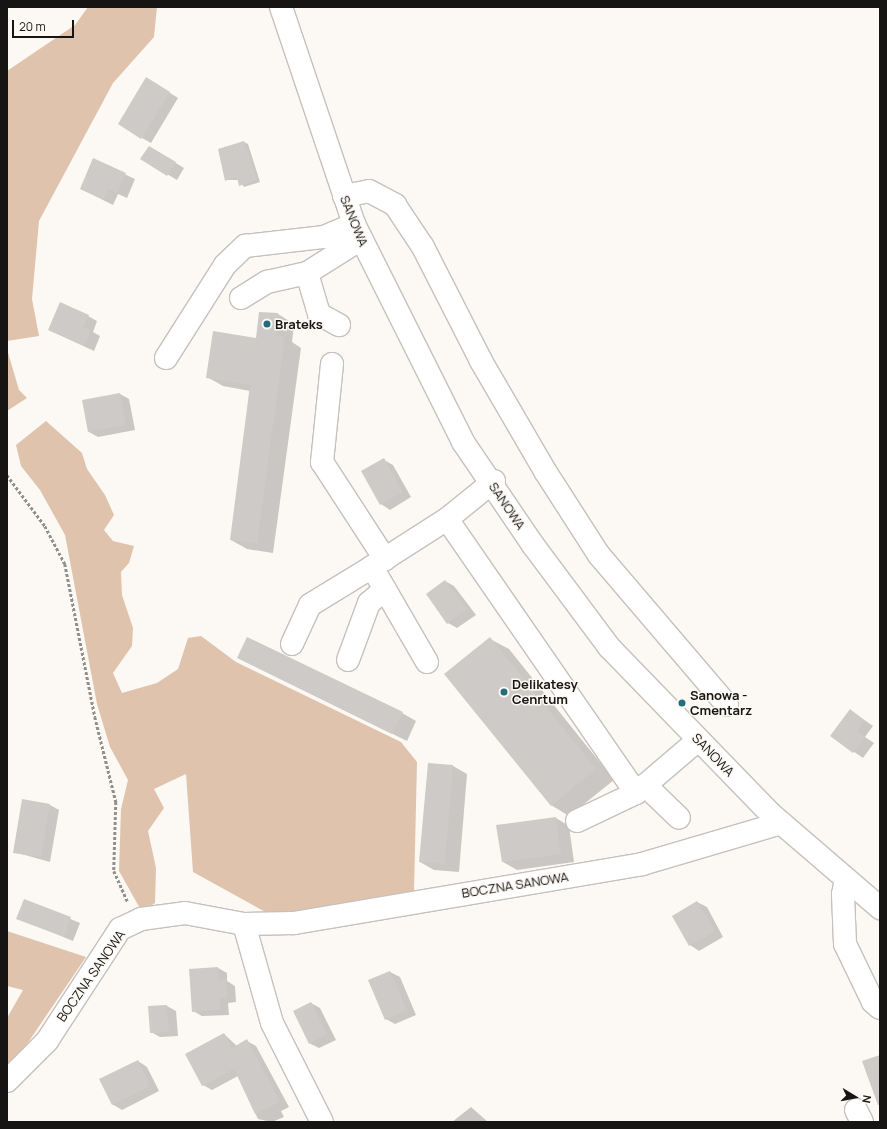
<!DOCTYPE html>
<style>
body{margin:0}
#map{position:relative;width:887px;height:1129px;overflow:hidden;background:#fcf8f4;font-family:Manrope,sans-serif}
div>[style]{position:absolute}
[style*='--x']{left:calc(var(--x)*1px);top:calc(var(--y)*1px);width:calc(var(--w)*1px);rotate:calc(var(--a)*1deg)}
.green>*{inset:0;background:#dfc3ac}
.shadow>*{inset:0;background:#0003}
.building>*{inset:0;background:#cecac7}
.path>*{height:2.5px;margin-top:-1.25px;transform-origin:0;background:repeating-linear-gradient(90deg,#918f8c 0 3px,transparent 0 5px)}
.roads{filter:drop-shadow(1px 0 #c6c1be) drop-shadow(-1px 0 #c6c1be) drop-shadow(0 1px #c6c1be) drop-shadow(0 -1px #c6c1be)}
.minor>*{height:22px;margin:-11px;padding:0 11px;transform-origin:11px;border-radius:11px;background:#fff}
.major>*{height:22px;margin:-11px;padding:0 11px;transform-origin:11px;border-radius:11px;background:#fff}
.dots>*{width:11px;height:11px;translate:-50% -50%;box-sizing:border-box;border:2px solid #fcf8f4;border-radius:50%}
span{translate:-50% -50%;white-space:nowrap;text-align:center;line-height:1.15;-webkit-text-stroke:3px #fcf8f4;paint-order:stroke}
.street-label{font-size:13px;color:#161513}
.poi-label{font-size:13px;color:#161513;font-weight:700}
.left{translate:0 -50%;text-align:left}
.frame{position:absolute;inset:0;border:8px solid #161513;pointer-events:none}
.north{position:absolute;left:835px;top:1077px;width:40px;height:40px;-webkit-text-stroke:3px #fcf8f4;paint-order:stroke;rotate:100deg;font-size:11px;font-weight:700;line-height:16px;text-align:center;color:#161513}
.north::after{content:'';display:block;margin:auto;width:14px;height:18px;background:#161513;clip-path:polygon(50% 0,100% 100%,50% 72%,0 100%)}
.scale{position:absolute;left:12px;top:20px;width:62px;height:18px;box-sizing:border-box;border:2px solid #161513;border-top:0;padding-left:5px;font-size:12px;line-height:14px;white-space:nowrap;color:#161513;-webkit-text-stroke:3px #fcf8f4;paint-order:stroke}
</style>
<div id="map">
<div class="green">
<div style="clip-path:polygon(88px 7px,157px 7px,154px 37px,113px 83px,39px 221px,32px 299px,39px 336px,7px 341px,7px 71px,75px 25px)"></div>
<div style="clip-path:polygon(7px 349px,19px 390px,27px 398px,7px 411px)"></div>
<div style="clip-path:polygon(46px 421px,82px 453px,87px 469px,105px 495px,114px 515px,104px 530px,113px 541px,134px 546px,129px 563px,121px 572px,122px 595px,133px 628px,132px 646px,113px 673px,122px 693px,157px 683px,178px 669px,188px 638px,201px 636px,236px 662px,401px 742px,417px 762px,414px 891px,271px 915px,193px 872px,186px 774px,154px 789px,164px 808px,148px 831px,156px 868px,155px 903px,142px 912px,119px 871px,121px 809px,128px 780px,110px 747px,97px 704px,65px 535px,40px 490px,21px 466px,16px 445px)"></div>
<div style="clip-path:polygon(7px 931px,86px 957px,25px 1047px,7px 1064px,7px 1018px,23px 990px,7px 986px)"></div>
</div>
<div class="shadow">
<div style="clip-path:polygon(156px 84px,178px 98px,151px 143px,142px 138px)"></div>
<div style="clip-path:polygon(244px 142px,248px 144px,260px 182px,244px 187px,239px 180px,226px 180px)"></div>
<div style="clip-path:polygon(149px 147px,184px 168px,177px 180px,142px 159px)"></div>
<div style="clip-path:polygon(94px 160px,135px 179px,127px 198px,118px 194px,113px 205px,81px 189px)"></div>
<div style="clip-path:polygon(278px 314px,294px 324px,292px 342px,301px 348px,273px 553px,247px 549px,231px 540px,250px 391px,223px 386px,207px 377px,257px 339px)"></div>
<div style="clip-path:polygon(88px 316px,97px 321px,93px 332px,100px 336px,94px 351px,49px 330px)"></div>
<div style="clip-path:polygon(120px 394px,129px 399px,135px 430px,98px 437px,89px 432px)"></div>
<div style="clip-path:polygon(384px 460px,393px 465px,411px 497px,390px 510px,381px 504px)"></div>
<div style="clip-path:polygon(445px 581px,454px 586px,476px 615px,457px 628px,448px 623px)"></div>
<div style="clip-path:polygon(490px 639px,509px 649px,614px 780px,569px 816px,551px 805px)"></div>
<div style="clip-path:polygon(252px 665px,402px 713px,416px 721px,407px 741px)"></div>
<div style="clip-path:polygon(850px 710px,873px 726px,865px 737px,874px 743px,863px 758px,831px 736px)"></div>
<div style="clip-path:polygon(429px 764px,453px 766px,467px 774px,459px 872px,434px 870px,420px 862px)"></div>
<div style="clip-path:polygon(50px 805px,59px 810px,50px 862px,14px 852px)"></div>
<div style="clip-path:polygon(556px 818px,569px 826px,574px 862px,517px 870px,503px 862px)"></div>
<div style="clip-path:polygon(25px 900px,80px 923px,73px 941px,18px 918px)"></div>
<div style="clip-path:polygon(697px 902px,707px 907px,723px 937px,699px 951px,690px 945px)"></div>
<div style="clip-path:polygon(218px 968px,227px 973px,227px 981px,235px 986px,236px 1002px,228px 1003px,229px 1015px,202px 1016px,193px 1011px)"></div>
<div style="clip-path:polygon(390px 972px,400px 977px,416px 1015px,395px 1024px,386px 1019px)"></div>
<div style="clip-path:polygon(311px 1003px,320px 1008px,336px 1040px,319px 1048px,309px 1043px)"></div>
<div style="clip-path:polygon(167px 1006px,176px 1011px,178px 1036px,160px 1037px,151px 1032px)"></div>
<div style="clip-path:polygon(224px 1034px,237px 1046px,247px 1041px,256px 1046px,289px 1107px,281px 1111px,284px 1117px,272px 1122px,258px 1119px,238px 1076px,212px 1090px,203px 1085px)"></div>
<div style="clip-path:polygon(138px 1061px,147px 1067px,159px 1091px,122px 1110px,112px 1104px)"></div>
<div style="clip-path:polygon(471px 1107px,488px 1122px,452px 1122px)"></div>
</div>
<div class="building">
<div style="clip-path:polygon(146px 77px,170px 92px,141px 139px,118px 124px)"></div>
<div style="clip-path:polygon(244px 141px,257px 180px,239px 186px,237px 177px,225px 181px,218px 149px)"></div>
<div style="clip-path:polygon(149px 146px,176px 162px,167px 176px,140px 159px)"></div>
<div style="clip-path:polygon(93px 158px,126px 173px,117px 193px,108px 189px,104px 200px,80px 189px)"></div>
<div style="clip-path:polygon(60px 302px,89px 315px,83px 327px,91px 330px,84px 346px,48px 330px)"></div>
<div style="clip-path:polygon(259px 312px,278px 313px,276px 336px,285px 337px,257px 544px,230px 540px,250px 385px,206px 378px,213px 331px,256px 338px)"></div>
<div style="clip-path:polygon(120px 393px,126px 425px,88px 432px,82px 400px)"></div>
<div style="clip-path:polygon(384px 458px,403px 492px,380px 505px,361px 471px)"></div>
<div style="clip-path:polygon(445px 580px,467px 609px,447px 624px,426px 594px)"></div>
<div style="clip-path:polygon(247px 637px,403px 712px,392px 734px,237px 658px)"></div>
<div style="clip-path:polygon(490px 637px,596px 769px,551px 806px,444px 674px)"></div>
<div style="clip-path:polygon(850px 709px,864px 720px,857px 731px,865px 737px,853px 753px,830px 736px)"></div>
<div style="clip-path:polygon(428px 763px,453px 765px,445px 864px,419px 862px)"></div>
<div style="clip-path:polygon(22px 799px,50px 804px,41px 857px,13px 853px)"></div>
<div style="clip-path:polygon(556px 817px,561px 854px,502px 862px,496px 825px)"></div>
<div style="clip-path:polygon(24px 899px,71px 917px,64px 937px,16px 919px)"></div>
<div style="clip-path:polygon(697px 901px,715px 931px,689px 946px,672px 916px)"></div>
<div style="clip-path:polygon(218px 967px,219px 980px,226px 979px,227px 997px,220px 998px,220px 1010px,192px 1012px,189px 969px)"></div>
<div style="clip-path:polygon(390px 971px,407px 1010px,385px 1020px,368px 980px)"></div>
<div style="clip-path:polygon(311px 1002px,327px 1034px,309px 1044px,293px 1011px)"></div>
<div style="clip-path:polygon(167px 1005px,169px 1032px,150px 1033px,148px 1006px)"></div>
<div style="clip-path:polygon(224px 1033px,232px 1048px,247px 1039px,280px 1102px,255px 1114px,234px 1069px,202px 1086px,185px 1054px)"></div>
<div style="clip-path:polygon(880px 1055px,880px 1105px,878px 1105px,862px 1061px)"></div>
<div style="clip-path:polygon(138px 1060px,150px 1086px,112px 1105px,99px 1079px)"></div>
</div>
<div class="path">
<div style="--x:7;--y:475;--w:64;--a:53.3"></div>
<div style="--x:45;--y:526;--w:43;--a:62.2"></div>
<div style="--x:65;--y:564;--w:156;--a:78.9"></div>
<div style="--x:95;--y:717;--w:88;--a:76.1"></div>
<div style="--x:116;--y:802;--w:69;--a:91.7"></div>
<div style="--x:114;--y:871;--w:34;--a:66"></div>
</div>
<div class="roads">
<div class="minor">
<div style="--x:344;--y:196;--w:25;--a:-11"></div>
<div style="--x:369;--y:191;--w:30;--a:28"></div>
<div style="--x:395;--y:205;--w:50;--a:56.3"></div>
<div style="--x:423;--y:247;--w:128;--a:63"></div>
<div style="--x:481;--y:361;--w:127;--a:59.8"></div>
<div style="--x:545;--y:471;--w:100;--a:57.3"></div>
<div style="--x:599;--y:555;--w:197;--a:49.5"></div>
<div style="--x:307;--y:273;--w:43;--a:73.7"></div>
<div style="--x:319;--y:314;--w:23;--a:29"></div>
<div style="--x:241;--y:298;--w:31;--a:-32"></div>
<div style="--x:267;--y:282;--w:41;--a:-12.7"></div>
<div style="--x:307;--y:273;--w:64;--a:-32.2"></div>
<div style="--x:166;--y:358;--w:110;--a:-57.6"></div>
<div style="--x:225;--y:265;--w:28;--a:-44"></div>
<div style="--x:245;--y:246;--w:80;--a:-6.5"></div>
<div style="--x:324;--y:237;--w:33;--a:-23"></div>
<div style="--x:332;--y:364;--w:99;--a:95.8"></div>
<div style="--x:322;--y:462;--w:116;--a:57"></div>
<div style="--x:494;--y:481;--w:60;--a:141"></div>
<div style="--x:447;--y:519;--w:333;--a:55.4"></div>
<div style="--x:636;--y:793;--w:82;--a:-40.5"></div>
<div style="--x:292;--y:644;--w:43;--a:-65.2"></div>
<div style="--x:310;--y:605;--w:73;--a:-31.5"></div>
<div style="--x:348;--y:660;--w:61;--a:-69.8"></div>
<div style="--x:369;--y:603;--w:21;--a:-41"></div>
<div style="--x:427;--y:662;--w:110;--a:-120.1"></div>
<div style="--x:372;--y:567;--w:89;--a:-32.6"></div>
<div style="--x:645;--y:785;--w:47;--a:44.1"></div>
<div style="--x:577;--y:821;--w:65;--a:-25.4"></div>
<div style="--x:846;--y:879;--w:15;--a:101"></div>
<div style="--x:843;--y:894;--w:50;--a:87.7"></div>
<div style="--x:845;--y:944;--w:64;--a:64.2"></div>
<div style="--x:873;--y:1002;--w:9;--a:41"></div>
<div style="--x:244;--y:924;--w:103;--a:74.2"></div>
<div style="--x:272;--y:1023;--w:111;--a:63.2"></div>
<div style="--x:7;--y:1081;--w:57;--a:-45"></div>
<div style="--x:47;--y:1041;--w:134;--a:-56.9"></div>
<div style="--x:120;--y:929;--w:23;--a:-25"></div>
<div style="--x:141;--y:919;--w:44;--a:-7.8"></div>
<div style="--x:185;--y:913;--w:60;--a:10.6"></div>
<div style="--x:244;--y:924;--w:50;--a:-1.1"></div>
<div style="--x:294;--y:923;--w:353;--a:-9.6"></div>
<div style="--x:642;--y:864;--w:145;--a:-16.4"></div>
<div style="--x:856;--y:1110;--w:13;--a:63"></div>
</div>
<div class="major">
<div style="--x:281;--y:7;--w:229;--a:71.4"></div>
<div style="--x:354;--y:224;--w:244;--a:63.4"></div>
<div style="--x:463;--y:442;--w:125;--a:55.8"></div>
<div style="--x:533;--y:545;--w:127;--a:53.3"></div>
<div style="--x:609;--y:647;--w:234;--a:45.9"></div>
<div style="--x:772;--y:815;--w:143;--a:40.7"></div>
</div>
</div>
<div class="dots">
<div style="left:267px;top:324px;background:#266c7b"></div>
<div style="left:504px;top:692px;background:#266c7b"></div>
<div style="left:682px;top:703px;background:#266c7b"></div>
</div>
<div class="street-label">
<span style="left:354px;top:221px;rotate:68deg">SANOWA</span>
<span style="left:507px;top:506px;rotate:56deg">SANOWA</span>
<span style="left:713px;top:755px;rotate:46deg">SANOWA</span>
<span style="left:515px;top:885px;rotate:-9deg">BOCZNA SANOWA</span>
<span style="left:91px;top:976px;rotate:-55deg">BOCZNA SANOWA</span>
</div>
<div class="poi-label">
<span class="left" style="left:275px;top:324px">Brateks</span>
<span class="left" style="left:512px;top:692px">Delikatesy<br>Cenrtum</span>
<span class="left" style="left:690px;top:703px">Sanowa -<br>Cmentarz</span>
</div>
<div class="frame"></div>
<div class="north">N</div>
<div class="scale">20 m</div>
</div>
